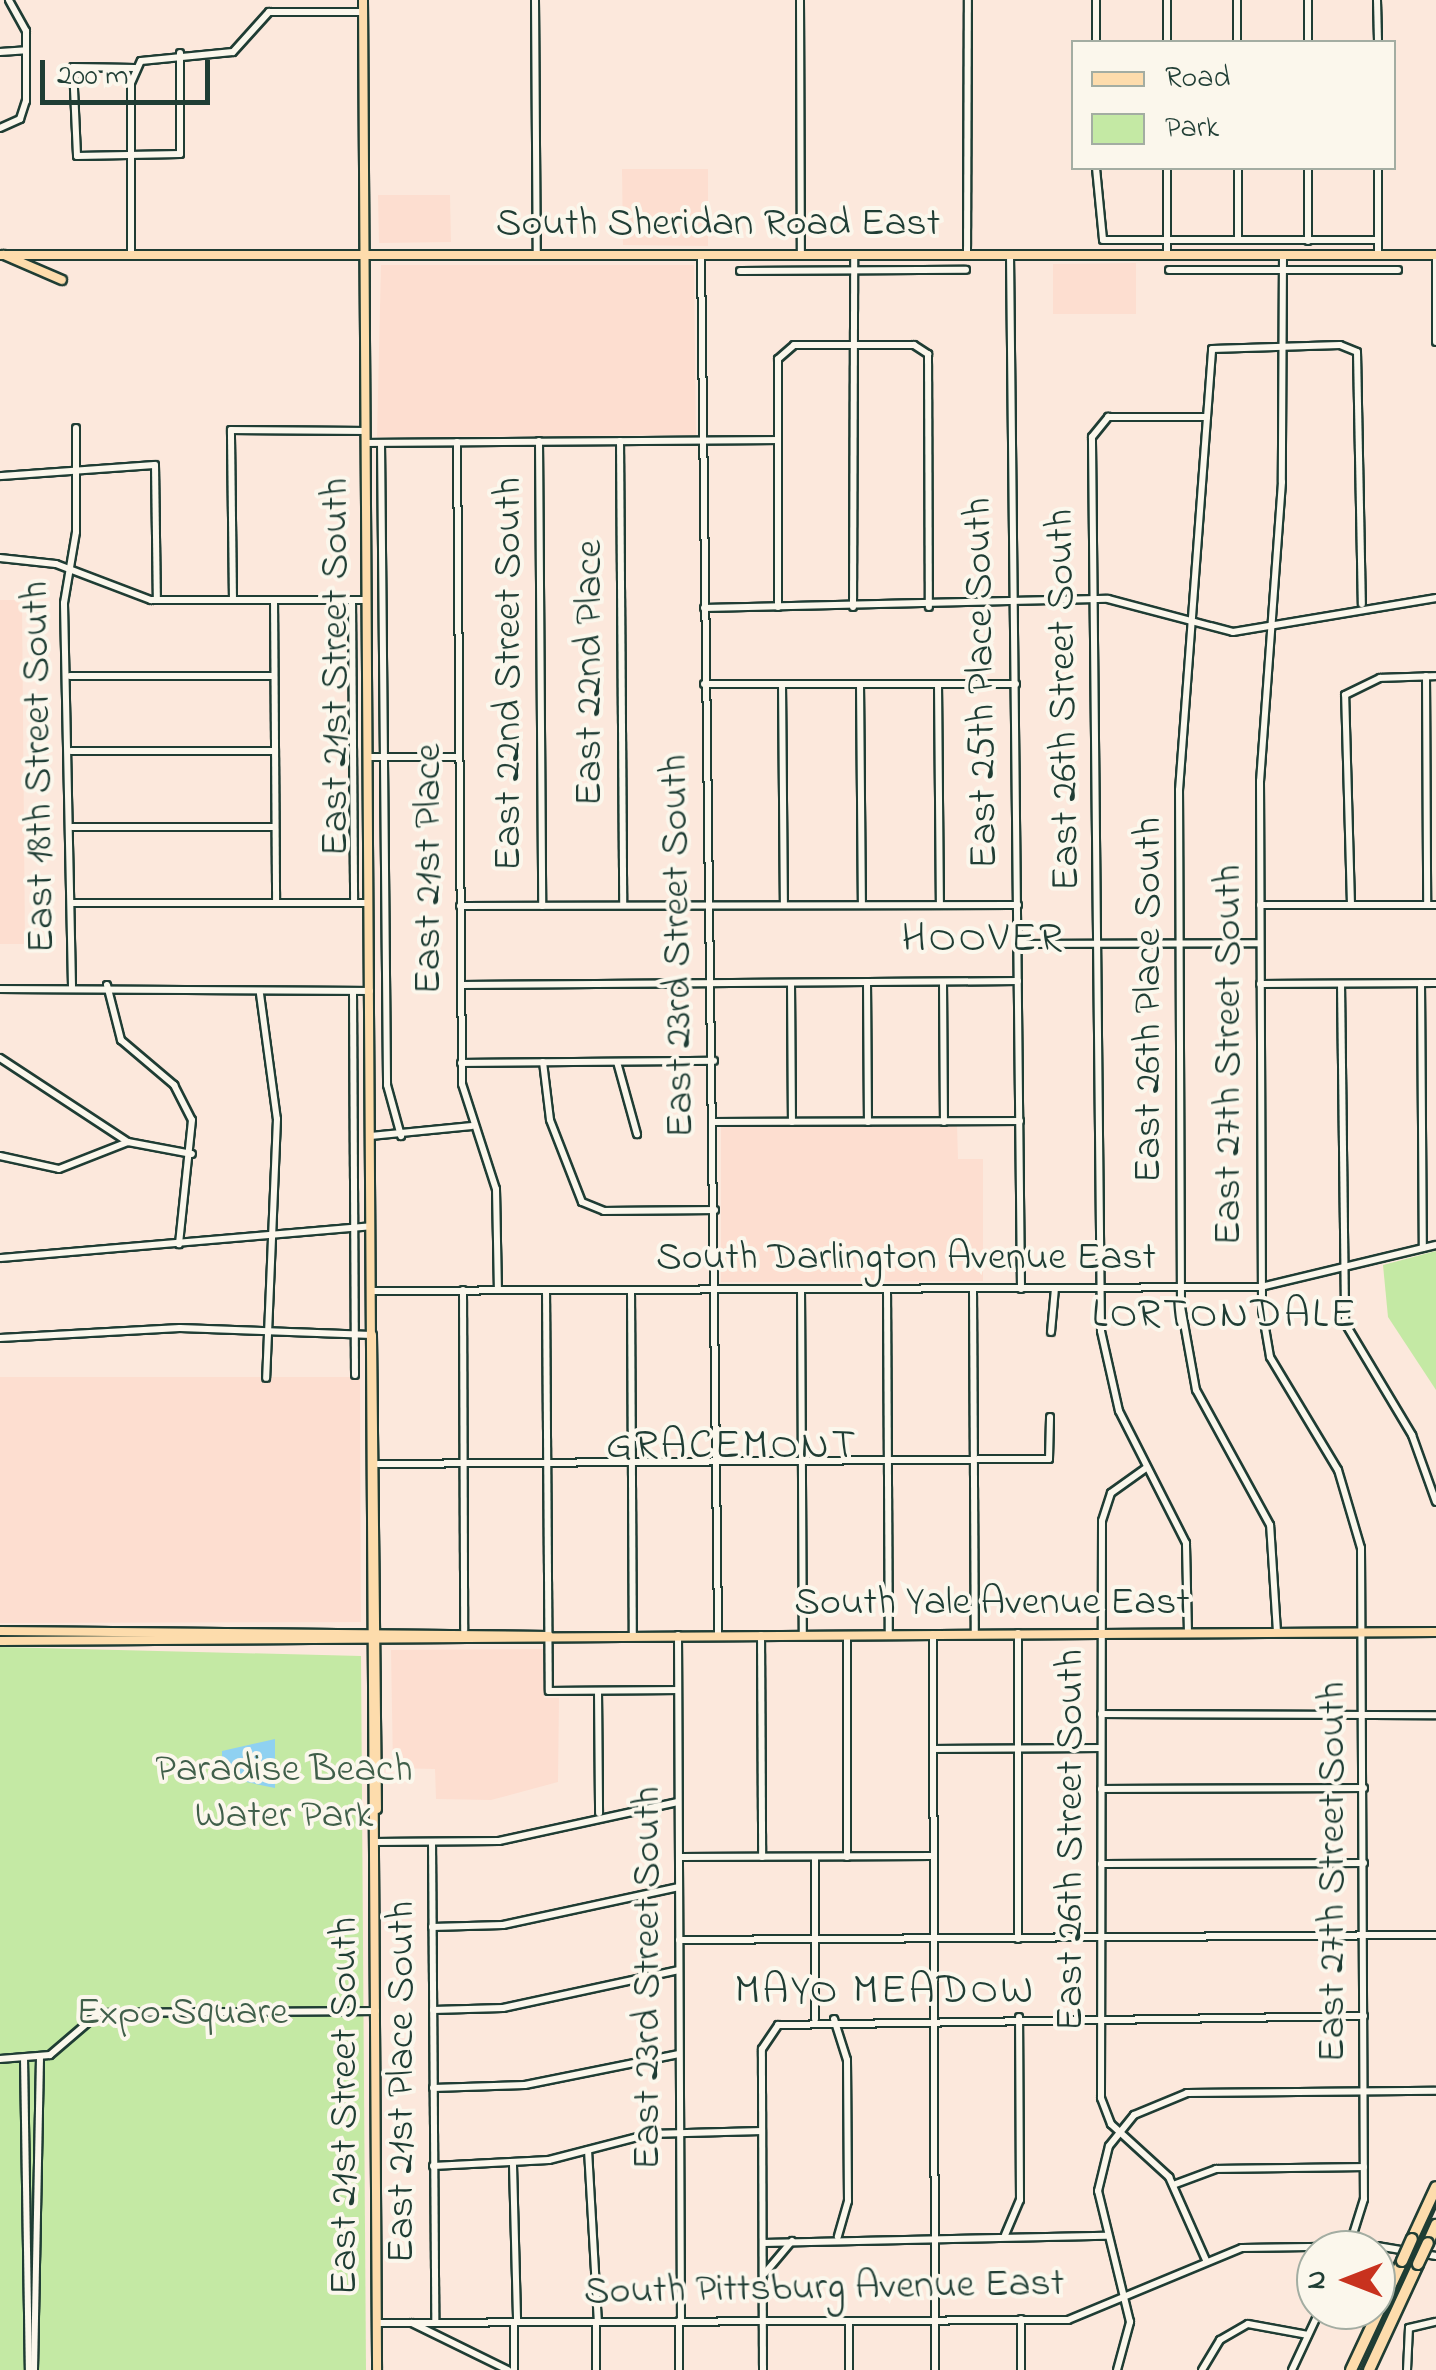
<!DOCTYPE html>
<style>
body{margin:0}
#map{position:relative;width:1436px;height:2370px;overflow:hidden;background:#fce8dc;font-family:"Indie Flower",sans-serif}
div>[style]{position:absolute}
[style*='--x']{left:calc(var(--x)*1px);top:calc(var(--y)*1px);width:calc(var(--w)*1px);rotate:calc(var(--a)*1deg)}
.built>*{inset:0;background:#fdded0}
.green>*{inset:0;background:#c4e9a4}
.water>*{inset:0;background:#8fd1f1}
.roads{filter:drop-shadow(2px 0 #1f3d34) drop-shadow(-2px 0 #1f3d34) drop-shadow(0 2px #1f3d34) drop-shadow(0 -2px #1f3d34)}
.minor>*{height:6px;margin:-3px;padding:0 3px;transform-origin:3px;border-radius:3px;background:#fbf7ec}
.major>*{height:8px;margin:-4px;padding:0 4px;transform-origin:4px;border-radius:4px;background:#fddcac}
.highway>*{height:10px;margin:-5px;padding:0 5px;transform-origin:5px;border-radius:5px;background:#fddcac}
.rail>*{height:2.5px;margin:-1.25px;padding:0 1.25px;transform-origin:1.25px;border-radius:1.25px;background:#1f3d34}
.bridges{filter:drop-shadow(2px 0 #1f3d34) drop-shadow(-2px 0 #1f3d34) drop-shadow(0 2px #1f3d34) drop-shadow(0 -2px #1f3d34)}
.highway-bridge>*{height:10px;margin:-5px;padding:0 5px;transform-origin:5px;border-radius:5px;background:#fddcac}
span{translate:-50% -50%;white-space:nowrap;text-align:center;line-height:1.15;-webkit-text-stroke:8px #fbf7ec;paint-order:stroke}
.street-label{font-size:40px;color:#1f3d34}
.park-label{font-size:40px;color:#405f4a}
.neighbourhood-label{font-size:42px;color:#1f3d34;letter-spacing:2.5px}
.legend{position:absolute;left:1071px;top:40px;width:325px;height:130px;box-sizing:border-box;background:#fbf7ec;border:2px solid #a3ada2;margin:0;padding:12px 18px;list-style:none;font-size:30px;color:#1f3d34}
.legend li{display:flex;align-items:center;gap:20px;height:50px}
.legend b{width:50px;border:2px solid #a3ada2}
.north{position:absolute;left:1296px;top:2230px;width:100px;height:100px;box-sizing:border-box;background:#fbf7ec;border:2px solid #a3ada2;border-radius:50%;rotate:270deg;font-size:28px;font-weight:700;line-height:40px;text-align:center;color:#1f3d34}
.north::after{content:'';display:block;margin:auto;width:35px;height:45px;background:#c8321e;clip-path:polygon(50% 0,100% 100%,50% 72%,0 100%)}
.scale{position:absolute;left:40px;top:60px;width:170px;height:45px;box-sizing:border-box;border:5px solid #1f3d34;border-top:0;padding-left:12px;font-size:30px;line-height:35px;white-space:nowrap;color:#1f3d34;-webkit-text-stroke:8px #fbf7ec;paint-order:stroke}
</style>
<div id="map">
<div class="built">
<div style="clip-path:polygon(622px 169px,708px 169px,708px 246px,623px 245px)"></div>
<div style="clip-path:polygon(378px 195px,450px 195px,451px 242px,379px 243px)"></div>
<div style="clip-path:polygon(1136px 263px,1136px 314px,1053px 314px,1053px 264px)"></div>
<div style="clip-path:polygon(381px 265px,694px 265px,696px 435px,377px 437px)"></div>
<div style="clip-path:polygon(0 600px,22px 600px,25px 944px,0 944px)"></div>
<div style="clip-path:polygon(957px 1125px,958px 1159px,983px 1159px,983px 1281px,721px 1282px,721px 1126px)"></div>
<div style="clip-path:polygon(0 1377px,360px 1377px,361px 1622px,0 1623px)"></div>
<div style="clip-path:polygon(543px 1649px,544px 1698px,559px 1698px,558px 1782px,491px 1800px,436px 1799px,435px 1769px,393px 1768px,391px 1650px)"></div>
</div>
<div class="green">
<div style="clip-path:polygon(1436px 1251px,1436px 1390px,1388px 1317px,1383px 1265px)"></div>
<div style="clip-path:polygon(0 1647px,361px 1656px,366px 2370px,0 2370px)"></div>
</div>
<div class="water">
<div style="clip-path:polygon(275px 1739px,275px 1788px,222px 1777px,222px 1751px)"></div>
</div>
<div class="roads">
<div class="minor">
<div style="--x:535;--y:0;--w:255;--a:89.6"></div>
<div style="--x:800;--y:0;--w:255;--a:89.8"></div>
<div style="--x:1167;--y:0;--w:42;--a:90"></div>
<div style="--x:1237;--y:0;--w:42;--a:90"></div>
<div style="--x:1308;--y:0;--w:42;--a:90"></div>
<div style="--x:1377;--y:0;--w:42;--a:88.6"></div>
<div style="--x:1096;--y:42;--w:42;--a:-90"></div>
<div style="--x:0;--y:52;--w:26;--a:-4"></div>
<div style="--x:135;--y:68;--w:62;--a:-179.1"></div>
<div style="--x:73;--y:67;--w:89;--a:87.4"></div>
<div style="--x:77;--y:156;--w:103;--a:-1.1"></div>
<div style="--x:180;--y:154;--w:101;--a:-90"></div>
<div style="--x:0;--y:128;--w:22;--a:-24"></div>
<div style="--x:20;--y:119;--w:19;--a:-72"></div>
<div style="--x:26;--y:101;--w:70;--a:-90"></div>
<div style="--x:26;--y:31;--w:35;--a:-119"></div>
<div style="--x:1096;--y:168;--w:72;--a:84.4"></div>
<div style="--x:1103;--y:240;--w:275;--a:0"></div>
<div style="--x:1167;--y:168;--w:87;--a:90"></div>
<div style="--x:1238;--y:168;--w:72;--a:90"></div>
<div style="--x:1308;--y:168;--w:73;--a:90"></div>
<div style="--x:1378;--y:254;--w:86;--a:-90"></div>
<div style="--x:131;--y:255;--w:172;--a:-90"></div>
<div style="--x:131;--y:83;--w:24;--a:-66"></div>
<div style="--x:141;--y:61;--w:92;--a:-5.6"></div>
<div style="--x:233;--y:52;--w:54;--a:-48"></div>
<div style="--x:269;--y:12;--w:94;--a:0"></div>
<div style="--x:701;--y:255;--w:1380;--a:89.29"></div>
<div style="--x:967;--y:255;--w:255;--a:-89.8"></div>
<div style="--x:1010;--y:255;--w:1034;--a:89.39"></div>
<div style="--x:1283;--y:255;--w:227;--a:90.3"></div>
<div style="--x:1282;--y:482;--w:300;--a:94.2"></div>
<div style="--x:1260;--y:781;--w:529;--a:89.78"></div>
<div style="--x:1262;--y:1310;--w:48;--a:80.3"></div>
<div style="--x:1270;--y:1357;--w:132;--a:59"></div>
<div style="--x:1338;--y:1470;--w:81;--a:73.6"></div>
<div style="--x:1361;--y:1548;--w:651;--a:89.74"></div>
<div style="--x:1364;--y:2199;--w:53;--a:107.4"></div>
<div style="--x:1436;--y:255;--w:87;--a:90"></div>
<div style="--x:1169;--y:270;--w:229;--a:0"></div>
<div style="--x:740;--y:271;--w:226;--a:-0.3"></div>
<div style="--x:539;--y:441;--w:465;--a:89.6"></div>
<div style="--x:620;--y:441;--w:464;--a:89.6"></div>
<div style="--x:457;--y:442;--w:642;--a:89.55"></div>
<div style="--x:462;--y:1084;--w:110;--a:72.1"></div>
<div style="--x:496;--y:1189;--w:101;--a:88.9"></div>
<div style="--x:366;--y:443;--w:412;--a:-0.4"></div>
<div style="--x:381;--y:443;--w:642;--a:89.46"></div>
<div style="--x:387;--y:1085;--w:53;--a:74.6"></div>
<div style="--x:0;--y:476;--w:155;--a:-4.1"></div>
<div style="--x:155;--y:465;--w:135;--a:89.2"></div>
<div style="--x:0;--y:558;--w:56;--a:6.1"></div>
<div style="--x:56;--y:564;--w:102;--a:20.8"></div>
<div style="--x:151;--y:600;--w:215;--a:0"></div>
<div style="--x:233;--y:600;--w:170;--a:-90.7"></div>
<div style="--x:231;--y:430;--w:134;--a:0.4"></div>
<div style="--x:274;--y:600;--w:303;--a:89.6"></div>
<div style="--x:352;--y:600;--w:303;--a:89.6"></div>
<div style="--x:778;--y:607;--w:248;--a:-90"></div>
<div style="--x:778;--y:359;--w:21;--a:-41"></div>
<div style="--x:794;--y:345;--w:120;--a:0"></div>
<div style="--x:914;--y:345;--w:17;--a:33"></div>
<div style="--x:928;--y:354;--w:253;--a:89.8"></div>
<div style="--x:853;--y:607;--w:352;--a:-89.8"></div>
<div style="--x:704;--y:608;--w:404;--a:-1.3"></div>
<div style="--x:1108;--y:599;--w:129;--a:14.8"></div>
<div style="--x:1233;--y:632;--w:206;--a:-9.5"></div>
<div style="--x:70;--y:676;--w:204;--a:0"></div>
<div style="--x:1426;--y:676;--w:229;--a:89.7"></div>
<div style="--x:704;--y:684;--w:312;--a:0"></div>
<div style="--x:782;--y:684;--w:221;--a:89.5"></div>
<div style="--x:860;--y:684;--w:221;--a:89.5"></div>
<div style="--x:938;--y:684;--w:221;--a:89.5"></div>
<div style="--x:71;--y:751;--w:203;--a:0"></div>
<div style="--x:368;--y:757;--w:91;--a:0"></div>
<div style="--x:72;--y:827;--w:203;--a:0"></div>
<div style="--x:72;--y:903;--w:297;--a:0"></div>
<div style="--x:1260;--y:905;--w:176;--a:0"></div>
<div style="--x:1351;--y:905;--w:210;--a:-91.6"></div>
<div style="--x:1345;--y:695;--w:39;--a:-26"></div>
<div style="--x:1380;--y:678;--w:56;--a:-2"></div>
<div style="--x:460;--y:906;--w:558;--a:-0.1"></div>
<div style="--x:1018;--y:944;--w:242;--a:-0.2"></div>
<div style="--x:867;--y:982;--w:140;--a:89.6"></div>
<div style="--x:943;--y:982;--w:140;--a:89.6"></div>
<div style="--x:791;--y:983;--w:139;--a:89.6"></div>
<div style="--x:1421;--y:983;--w:265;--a:89.6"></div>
<div style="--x:1260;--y:984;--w:176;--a:-0.3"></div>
<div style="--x:1341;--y:984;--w:339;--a:89.3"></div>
<div style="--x:1345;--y:1323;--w:131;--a:59.1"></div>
<div style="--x:1412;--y:1435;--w:71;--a:70.3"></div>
<div style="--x:107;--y:985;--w:57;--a:75.7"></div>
<div style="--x:121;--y:1040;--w:70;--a:40.3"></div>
<div style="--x:174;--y:1085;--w:39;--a:63"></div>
<div style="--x:192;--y:1120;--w:125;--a:96"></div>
<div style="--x:461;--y:985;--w:557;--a:-0.41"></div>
<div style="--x:72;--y:986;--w:383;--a:-91.2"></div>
<div style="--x:64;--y:603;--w:72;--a:-80.4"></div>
<div style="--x:76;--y:532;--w:104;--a:-90"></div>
<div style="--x:0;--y:989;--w:370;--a:0.3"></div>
<div style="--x:353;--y:992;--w:383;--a:89.7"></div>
<div style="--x:260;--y:994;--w:126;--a:82.3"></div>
<div style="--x:277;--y:1119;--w:259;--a:92.4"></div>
<div style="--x:0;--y:1058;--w:153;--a:33.3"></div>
<div style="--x:128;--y:1142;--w:65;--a:10.6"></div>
<div style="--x:543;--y:1062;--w:58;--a:83.1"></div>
<div style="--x:550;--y:1120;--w:88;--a:68.7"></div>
<div style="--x:582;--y:1202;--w:24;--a:22"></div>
<div style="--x:604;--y:1211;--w:111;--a:-0.5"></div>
<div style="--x:617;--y:1062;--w:75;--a:74.5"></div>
<div style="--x:461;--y:1063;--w:253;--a:-0.5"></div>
<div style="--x:714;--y:1122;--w:306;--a:-0.2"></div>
<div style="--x:371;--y:1136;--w:101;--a:-5.7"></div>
<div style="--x:0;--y:1156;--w:60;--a:12.4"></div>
<div style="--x:59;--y:1169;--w:74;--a:-21.4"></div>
<div style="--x:0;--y:1258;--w:372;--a:-4.9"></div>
<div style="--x:801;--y:1289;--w:346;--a:89.7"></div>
<div style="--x:887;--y:1289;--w:346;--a:89.7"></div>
<div style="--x:973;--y:1289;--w:345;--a:89.7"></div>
<div style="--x:463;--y:1290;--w:340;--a:89.8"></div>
<div style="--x:546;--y:1290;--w:401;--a:89.6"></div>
<div style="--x:549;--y:1691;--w:129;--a:-0.4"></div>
<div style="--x:631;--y:1290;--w:346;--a:89.7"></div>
<div style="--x:372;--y:1291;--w:889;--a:-0.26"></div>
<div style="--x:1261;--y:1287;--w:180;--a:-13.5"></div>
<div style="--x:1051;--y:1332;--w:44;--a:-84.8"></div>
<div style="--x:0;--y:1338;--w:180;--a:-3.2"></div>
<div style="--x:180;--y:1328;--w:192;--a:2.1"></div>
<div style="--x:378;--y:1464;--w:671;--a:-0.43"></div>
<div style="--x:1049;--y:1459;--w:42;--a:-88.6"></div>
<div style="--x:1146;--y:1468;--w:43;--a:144.5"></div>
<div style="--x:1111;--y:1493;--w:29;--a:108"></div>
<div style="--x:1102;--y:1521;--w:577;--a:90.1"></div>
<div style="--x:1101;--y:2098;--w:28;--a:69"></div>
<div style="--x:1111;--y:2124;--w:79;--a:42.4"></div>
<div style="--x:1169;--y:2177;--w:91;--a:66"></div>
<div style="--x:1277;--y:1632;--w:107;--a:-93.7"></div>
<div style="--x:1270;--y:1525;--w:154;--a:-118.7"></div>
<div style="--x:1196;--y:1390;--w:84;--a:-100.2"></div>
<div style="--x:1181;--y:1307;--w:517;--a:-90.22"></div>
<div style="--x:1179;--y:790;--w:442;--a:-85.7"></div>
<div style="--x:1212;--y:349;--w:128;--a:-1.8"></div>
<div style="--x:1340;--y:345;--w:18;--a:22"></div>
<div style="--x:1357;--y:352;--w:252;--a:88.9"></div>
<div style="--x:1018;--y:1633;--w:306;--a:90"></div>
<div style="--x:1188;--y:1633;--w:90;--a:-91.3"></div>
<div style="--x:1186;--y:1543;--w:148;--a:-116.9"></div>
<div style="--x:1119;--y:1411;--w:82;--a:-102.7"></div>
<div style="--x:1101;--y:1331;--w:894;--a:-90.58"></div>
<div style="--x:1092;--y:437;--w:26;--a:-51"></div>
<div style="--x:1108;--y:417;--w:99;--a:0"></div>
<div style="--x:933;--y:1634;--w:736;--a:89.84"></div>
<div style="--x:678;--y:1635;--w:686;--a:89.75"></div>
<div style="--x:761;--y:1635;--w:222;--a:89.7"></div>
<div style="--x:847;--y:1635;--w:222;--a:90"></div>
<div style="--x:598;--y:1691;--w:122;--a:89.5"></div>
<div style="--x:1101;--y:1714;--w:335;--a:0.2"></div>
<div style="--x:933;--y:1749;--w:168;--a:-0.3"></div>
<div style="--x:1101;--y:1789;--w:263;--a:-0.2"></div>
<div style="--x:374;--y:1842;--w:125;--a:-0.5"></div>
<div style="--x:499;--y:1841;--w:183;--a:-12.3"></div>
<div style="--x:432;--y:1842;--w:480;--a:89.6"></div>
<div style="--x:679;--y:1857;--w:254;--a:-0.2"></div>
<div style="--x:815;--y:1857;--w:162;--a:90"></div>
<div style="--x:1101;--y:1864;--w:263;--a:-0.2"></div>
<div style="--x:432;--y:1927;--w:71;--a:-1.6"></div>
<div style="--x:503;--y:1925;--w:180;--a:-12.2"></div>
<div style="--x:679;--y:1940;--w:757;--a:-0.38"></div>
<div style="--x:433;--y:2010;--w:70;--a:-1.6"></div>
<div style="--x:503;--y:2008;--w:180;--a:-12.2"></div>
<div style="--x:834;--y:2019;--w:43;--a:72.4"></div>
<div style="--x:847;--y:2060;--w:141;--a:89.6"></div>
<div style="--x:848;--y:2201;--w:37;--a:106"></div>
<div style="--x:24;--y:2058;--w:312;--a:89.1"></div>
<div style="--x:0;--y:2059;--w:50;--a:-4.6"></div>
<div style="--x:50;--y:2055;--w:65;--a:-40.6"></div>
<div style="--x:99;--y:2013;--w:277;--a:-0.4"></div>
<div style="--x:433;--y:2088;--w:92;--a:-1.9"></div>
<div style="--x:525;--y:2085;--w:157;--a:-11.4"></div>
<div style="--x:588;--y:2150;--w:172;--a:86.7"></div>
<div style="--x:513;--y:2165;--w:157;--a:88.5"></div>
<div style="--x:433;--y:2166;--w:116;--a:-3"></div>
<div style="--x:549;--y:2160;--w:103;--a:-14.6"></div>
<div style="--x:649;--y:2134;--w:113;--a:-1.5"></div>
<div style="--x:1173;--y:2185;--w:46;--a:-20.4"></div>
<div style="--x:1216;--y:2169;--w:148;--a:-0.8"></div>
<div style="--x:1005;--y:2235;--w:38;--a:-67"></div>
<div style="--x:1020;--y:2200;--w:183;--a:-90.3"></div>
<div style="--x:763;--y:2243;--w:343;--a:-1.2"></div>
<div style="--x:765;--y:2273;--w:42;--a:-49.8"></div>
<div style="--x:1021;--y:2319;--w:51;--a:90"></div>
<div style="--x:679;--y:2321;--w:49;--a:90"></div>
<div style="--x:849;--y:2321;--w:49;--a:90"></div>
<div style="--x:514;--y:2322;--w:48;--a:90"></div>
<div style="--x:376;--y:2323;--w:692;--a:-0.25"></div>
<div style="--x:1068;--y:2320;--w:188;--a:-22.5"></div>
<div style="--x:1242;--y:2248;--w:135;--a:-0.8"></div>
<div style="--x:1377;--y:2246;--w:60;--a:9.6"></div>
<div style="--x:412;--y:2323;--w:107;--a:26.1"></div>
<div style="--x:34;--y:2370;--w:312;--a:-88.9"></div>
<div style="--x:596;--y:2370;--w:48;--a:-90"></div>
<div style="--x:763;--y:2370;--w:321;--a:-90.2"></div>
<div style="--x:762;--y:2049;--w:29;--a:-56"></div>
<div style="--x:778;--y:2025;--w:586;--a:-0.88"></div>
<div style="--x:1117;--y:2370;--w:50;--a:-74.8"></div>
<div style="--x:1130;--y:2322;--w:135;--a:-103.7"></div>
<div style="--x:1098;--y:2191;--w:46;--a:-76.3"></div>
<div style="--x:1109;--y:2146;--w:40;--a:-51"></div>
<div style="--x:1134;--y:2115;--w:57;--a:-22.5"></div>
<div style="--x:1187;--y:2093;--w:249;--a:-0.5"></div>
<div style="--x:1202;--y:2370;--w:35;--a:-59"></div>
<div style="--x:1220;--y:2340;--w:32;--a:-30"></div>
<div style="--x:1248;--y:2324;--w:61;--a:10.4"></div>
<div style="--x:1292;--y:2370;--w:66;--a:-65"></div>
<div style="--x:1407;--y:2370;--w:42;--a:-87.3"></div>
<div style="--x:1409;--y:2328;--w:28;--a:-13"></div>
</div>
<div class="major">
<div style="--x:363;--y:0;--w:2370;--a:89.66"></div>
<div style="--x:0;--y:255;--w:1436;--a:0"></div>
<div style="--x:4;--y:255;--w:63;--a:23.3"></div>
<div style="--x:372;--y:1335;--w:474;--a:89.4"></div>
<div style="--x:0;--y:1631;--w:549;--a:0.52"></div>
<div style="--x:0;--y:1641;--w:1436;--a:-0.36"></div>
</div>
<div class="highway">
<div style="--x:1412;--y:2239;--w:57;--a:-65.2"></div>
<div style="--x:1428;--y:2243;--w:20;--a:-66"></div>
<div style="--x:1351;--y:2370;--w:120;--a:-64.9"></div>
<div style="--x:1369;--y:2370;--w:117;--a:-65.2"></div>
</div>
</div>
<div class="rail">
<div style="--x:1360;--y:2370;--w:182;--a:-65.3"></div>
</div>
<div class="bridges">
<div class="highway-bridge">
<div style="--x:1402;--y:2261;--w:24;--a:-66"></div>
<div style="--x:1418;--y:2264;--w:23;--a:-65"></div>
</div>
</div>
<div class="street-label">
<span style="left:718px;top:225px">South Sheridan Road East</span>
<span style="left:337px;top:667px;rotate:-90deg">East 21st Street South</span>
<span style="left:591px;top:673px;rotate:-90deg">East 22nd Place</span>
<span style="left:510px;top:674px;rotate:-90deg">East 22nd Street South</span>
<span style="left:983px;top:683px;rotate:-91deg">East 25th Place South</span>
<span style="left:1065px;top:700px;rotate:-91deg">East 26th Street South</span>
<span style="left:40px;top:767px;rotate:-91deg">East 18th Street South</span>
<span style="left:430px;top:869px;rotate:-90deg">East 21st Place</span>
<span style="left:679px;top:946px;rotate:-91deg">East 23rd Street South</span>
<span style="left:1150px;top:1000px;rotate:-90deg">East 26th Place South</span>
<span style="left:1230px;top:1055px;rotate:-90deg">East 27th Street South</span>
<span style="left:906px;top:1259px">South Darlington Avenue East</span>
<span style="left:992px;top:1604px">South Yale Avenue East</span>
<span style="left:1072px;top:1840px;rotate:-90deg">East 26th Street South</span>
<span style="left:1334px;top:1872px;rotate:-90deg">East 27th Street South</span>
<span style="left:649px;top:1978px;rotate:-90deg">East 23rd Street South</span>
<span style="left:403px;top:2082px;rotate:-90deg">East 21st Place South</span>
<span style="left:346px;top:2106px;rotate:-90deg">East 21st Street South</span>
<span style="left:824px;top:2289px;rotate:-1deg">South Pittsburg Avenue East</span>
</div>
<div class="park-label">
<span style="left:284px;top:1794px">Paradise Beach<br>Water Park</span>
<span style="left:182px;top:2014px">Expo Square</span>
</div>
<div class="neighbourhood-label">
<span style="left:983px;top:940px">HOOVER</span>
<span style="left:1225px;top:1316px">LORTONDALE</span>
<span style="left:732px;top:1447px">GRACEMONT</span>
<span style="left:885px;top:1992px">MAYO MEADOW</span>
</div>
<ul class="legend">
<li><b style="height:12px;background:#fddcac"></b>Road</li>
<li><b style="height:28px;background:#c4e9a4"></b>Park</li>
</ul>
<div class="north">N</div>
<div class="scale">200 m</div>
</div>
